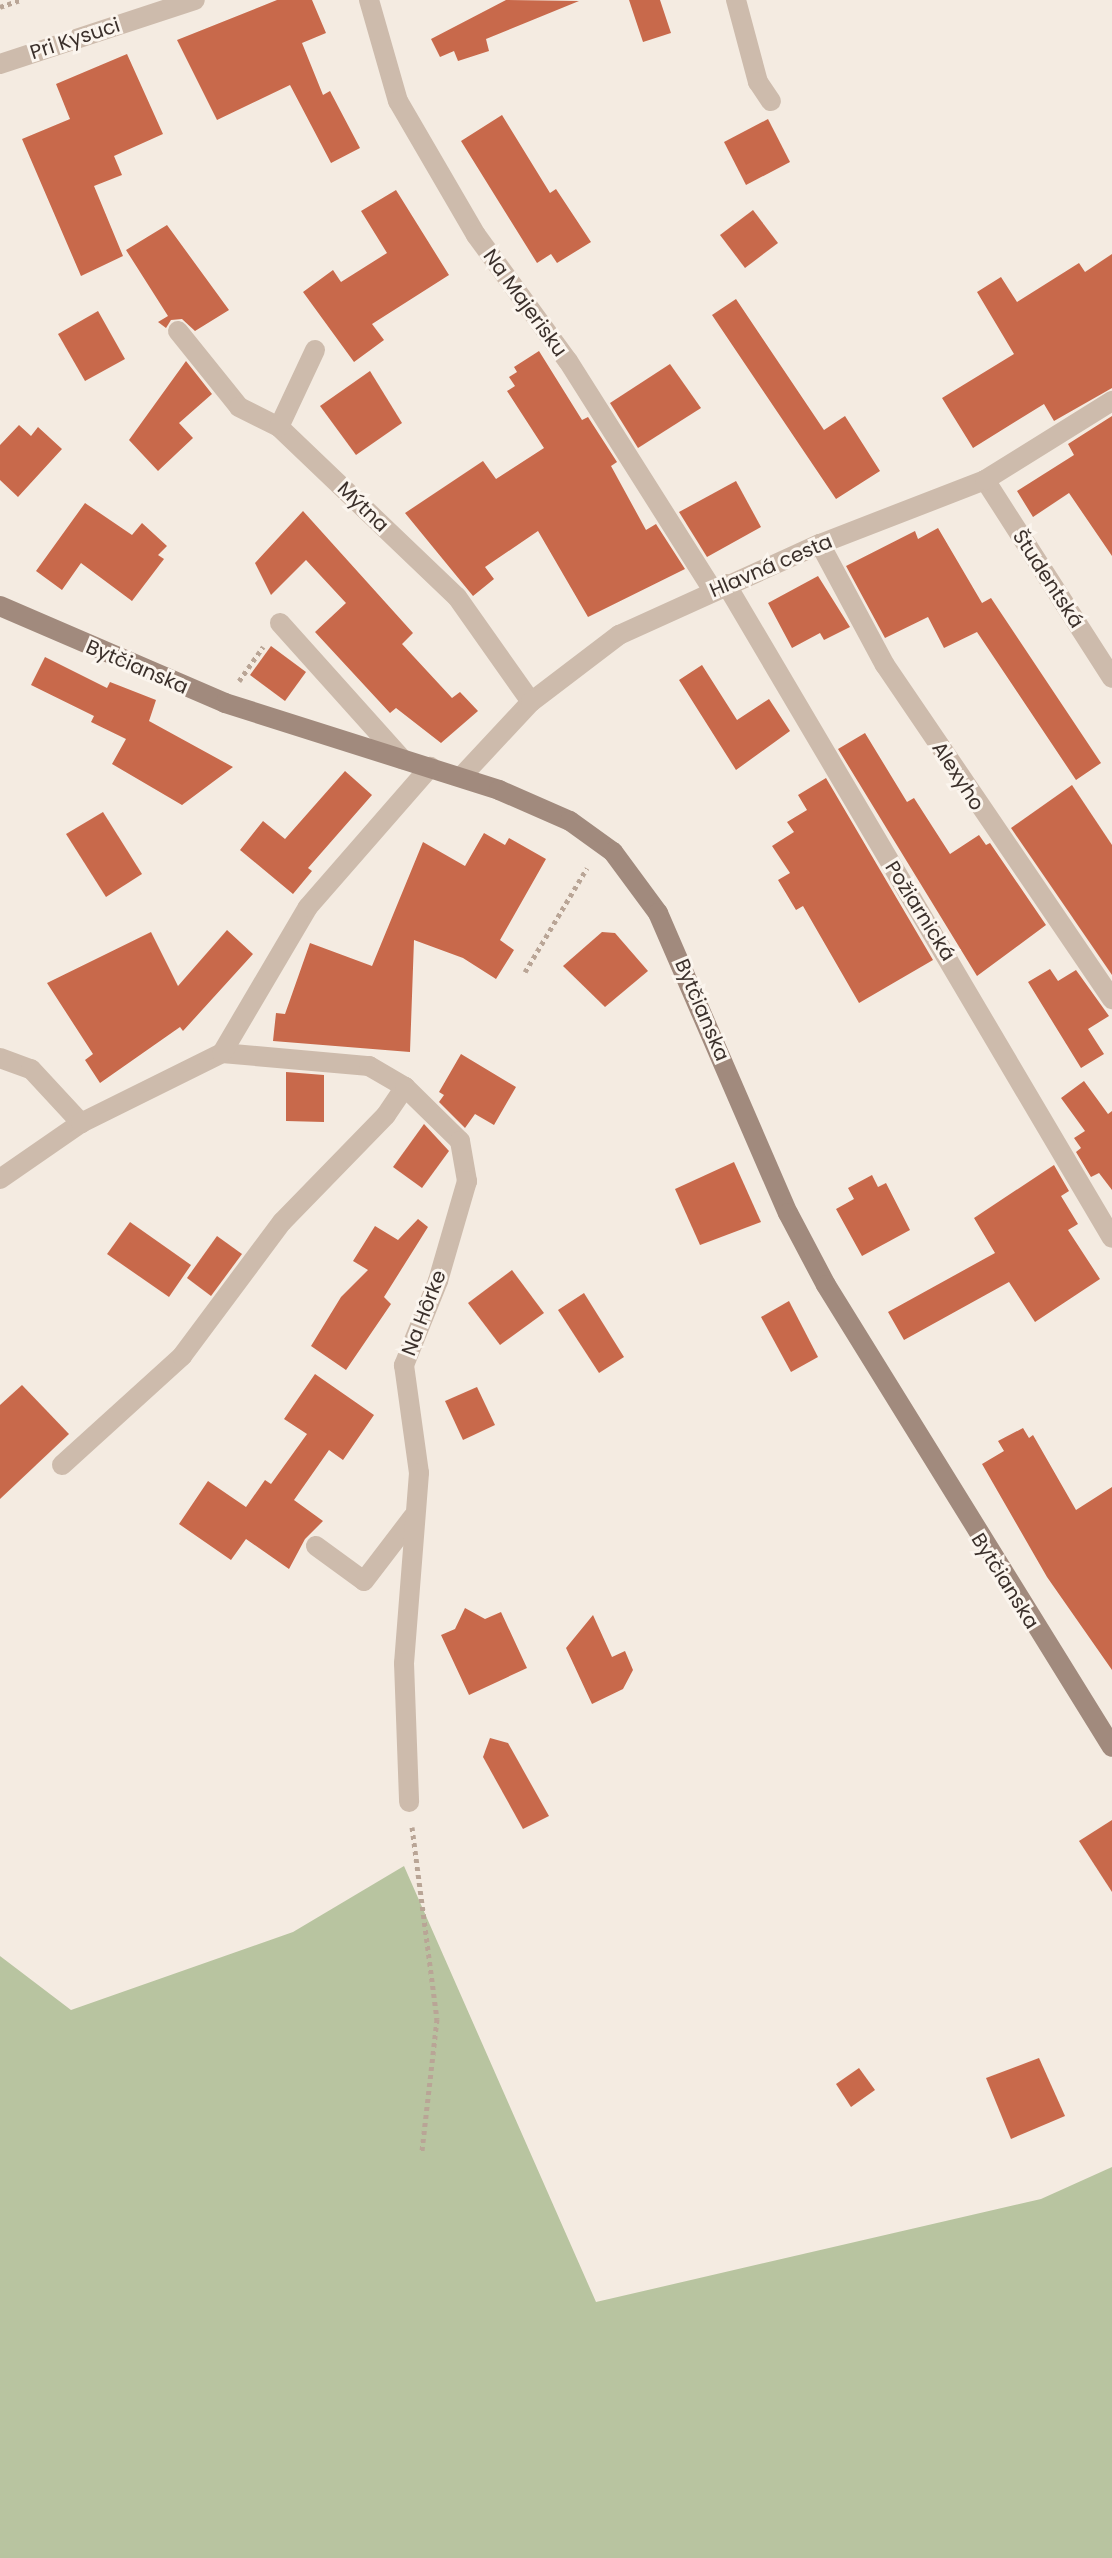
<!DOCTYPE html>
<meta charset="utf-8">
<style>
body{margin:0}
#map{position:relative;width:1112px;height:2558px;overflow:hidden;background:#f4ebe1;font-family:Poppins,sans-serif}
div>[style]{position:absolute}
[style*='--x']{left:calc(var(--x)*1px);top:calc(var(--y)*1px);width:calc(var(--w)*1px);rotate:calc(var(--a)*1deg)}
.green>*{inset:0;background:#b8c4a0}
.building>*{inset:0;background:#c8694b}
.path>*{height:5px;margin-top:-2.5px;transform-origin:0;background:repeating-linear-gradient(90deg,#b9a596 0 4px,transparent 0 8px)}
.lane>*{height:20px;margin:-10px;padding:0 10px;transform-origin:10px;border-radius:10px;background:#cdbbac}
.street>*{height:20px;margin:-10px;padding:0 10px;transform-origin:10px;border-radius:10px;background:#cdbbac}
.secondary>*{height:20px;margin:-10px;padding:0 10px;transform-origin:10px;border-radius:10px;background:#a18a7d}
span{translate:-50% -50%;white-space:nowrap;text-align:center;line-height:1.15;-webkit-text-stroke:6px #fbf5ee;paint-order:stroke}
.street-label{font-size:20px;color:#3b302b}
</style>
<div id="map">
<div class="green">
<div style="clip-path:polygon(404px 1866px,596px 2302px,1041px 2199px,1112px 2167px,1112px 2558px,0 2558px,0 1956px,71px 2010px,293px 1932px)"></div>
</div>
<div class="building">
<div style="clip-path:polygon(277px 0,312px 0,326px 33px,302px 43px,323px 95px,330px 91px,360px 148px,331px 163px,290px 85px,217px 120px,177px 40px)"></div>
<div style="clip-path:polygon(506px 0,579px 1px,486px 39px,489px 51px,458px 61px,454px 51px,440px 57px,431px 39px)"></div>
<div style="clip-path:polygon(629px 0,660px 0,671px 33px,643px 42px)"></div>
<div style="clip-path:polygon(127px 54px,163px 134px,114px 156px,122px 175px,94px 186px,123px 256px,81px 276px,22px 139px,70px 119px,56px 84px)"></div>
<div style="clip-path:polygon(502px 115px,550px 193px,556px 189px,591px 242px,557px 263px,551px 254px,537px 263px,461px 141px)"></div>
<div style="clip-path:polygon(768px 119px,790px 162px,746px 185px,724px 142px)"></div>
<div style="clip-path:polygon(396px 190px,449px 275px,372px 324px,384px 340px,354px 362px,303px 292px,333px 270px,341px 282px,387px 253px,361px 211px)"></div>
<div style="clip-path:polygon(753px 210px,778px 243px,745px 268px,720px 235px)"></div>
<div style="clip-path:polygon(167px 225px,229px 310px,195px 331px,182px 319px,171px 320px,166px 328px,158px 322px,168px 316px,126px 250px)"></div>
<div style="clip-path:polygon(1112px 254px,1112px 388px,1054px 421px,1044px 404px,973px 448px,942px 398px,1014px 354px,977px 292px,1001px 277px,1017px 302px,1079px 263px,1085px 272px)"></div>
<div style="clip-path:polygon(736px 299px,824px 430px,845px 416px,880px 471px,836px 499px,712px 315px)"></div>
<div style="clip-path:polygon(98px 311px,125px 359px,85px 381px,58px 334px)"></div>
<div style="clip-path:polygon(539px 351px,582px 420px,588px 417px,617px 462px,611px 466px,646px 530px,656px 524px,685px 569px,588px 617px,538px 531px,485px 567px,494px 579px,473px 596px,405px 513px,483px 461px,496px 479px,544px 448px,507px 391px,515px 386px,509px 377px,517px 372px,514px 367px)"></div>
<div style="clip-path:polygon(186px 361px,212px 394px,179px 423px,193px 438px,158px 471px,129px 440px)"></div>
<div style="clip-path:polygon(670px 364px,701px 408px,638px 448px,610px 403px)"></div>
<div style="clip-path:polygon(370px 371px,402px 423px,356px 455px,320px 406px)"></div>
<div style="clip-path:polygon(1112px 416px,1112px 556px,1069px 493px,1033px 517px,1017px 491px,1074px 455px,1068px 444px)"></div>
<div style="clip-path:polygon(19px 425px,31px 436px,38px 427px,62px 449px,18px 497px,0 480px,0 445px)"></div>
<div style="clip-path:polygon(736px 481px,761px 527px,707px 557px,679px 512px)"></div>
<div style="clip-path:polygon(85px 503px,132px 535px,142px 523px,167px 546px,158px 555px,164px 559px,132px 601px,81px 563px,62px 590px,36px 571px)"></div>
<div style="clip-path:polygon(303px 511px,413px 633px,402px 644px,452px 698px,460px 692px,478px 711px,441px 743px,396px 708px,390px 713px,315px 632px,346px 603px,306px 560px,271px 595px,255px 563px)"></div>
<div style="clip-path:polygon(938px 528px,982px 603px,991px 598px,1101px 763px,1076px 780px,977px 632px,944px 648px,928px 617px,885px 638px,846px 566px,915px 531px,918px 539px)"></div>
<div style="clip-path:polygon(818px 576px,850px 627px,824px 640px,820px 633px,792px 648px,768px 603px)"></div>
<div style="clip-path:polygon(271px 646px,306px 672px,285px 701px,250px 675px)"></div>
<div style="clip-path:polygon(45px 657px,107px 688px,110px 682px,156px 700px,149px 721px,233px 767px,182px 805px,112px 764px,126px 739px,91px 722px,94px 716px,31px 685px)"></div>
<div style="clip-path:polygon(702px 665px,737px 720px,769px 699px,790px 731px,736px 770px,679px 680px)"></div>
<div style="clip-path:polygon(865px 733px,907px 802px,914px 798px,950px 854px,979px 835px,986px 845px,990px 843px,1046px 925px,977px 976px,838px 749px)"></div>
<div style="clip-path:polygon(345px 771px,372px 795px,308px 868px,312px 871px,293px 894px,240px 850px,263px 821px,285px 839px)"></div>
<div style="clip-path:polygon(826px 778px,933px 960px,859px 1003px,803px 906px,796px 910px,778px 880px,790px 873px,772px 846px,794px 832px,787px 822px,807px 810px,798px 795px)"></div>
<div style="clip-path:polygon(1072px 785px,1112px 845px,1112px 975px,1011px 828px)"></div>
<div style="clip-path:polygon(103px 812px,142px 874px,106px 897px,66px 834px)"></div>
<div style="clip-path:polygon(484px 833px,505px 845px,509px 838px,546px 859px,500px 940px,514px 950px,496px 979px,463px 958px,414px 940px,410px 1052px,273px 1041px,276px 1013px,285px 1014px,310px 943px,372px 966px,423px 842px,465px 866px)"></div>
<div style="clip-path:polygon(227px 930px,253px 954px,183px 1031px,180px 1027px,100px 1083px,85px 1060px,93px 1054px,47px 983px,151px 932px,178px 986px)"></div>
<div style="clip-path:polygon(602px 932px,615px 933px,648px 971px,605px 1007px,563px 966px)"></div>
<div style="clip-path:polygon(1050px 969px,1058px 981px,1076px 970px,1109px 1016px,1088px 1029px,1104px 1054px,1081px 1068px,1028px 982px)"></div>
<div style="clip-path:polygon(461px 1054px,516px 1087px,494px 1125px,475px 1114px,465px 1128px,439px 1102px,444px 1095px,439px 1092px)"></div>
<div style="clip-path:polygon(286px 1072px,324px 1075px,324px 1122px,286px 1121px)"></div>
<div style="clip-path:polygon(1084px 1081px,1108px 1114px,1112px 1111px,1112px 1190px,1099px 1173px,1091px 1177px,1076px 1152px,1081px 1148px,1074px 1138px,1085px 1131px,1061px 1098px)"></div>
<div style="clip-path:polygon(424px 1124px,449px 1151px,422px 1188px,393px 1167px)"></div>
<div style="clip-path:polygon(734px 1162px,761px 1222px,700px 1245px,675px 1189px)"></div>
<div style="clip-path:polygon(1054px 1165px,1069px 1191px,1061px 1196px,1078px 1224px,1068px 1230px,1100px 1279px,1035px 1322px,1009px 1282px,904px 1340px,888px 1312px,995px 1253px,974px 1218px)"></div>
<div style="clip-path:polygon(872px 1175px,878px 1187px,886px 1183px,910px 1230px,862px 1256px,836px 1209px,854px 1199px,848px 1188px)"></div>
<div style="clip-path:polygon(418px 1219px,428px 1227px,384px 1297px,391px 1304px,346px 1370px,311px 1346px,341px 1297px,368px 1270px,353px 1261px,375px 1226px,398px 1240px)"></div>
<div style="clip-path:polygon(130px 1222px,191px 1265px,169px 1297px,107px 1254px)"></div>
<div style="clip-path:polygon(217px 1236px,242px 1254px,211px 1296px,187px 1278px)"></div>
<div style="clip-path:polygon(512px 1270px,544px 1313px,500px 1345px,468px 1303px)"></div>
<div style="clip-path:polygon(584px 1293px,624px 1357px,599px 1373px,558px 1310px)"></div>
<div style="clip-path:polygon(789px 1301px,818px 1357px,791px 1372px,761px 1317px)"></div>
<div style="clip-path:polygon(315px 1374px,374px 1415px,343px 1460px,329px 1450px,294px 1500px,323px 1521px,305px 1539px,289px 1569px,246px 1539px,231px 1560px,179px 1524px,208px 1481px,246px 1507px,265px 1480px,271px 1484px,307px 1434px,284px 1419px)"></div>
<div style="clip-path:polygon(22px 1385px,69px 1434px,0 1499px,0 1405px)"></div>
<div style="clip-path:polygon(477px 1387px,495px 1425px,463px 1440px,445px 1401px)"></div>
<div style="clip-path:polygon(1023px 1428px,1029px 1438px,1033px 1435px,1076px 1510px,1112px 1487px,1112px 1670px,1047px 1577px,982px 1464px,1004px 1451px,998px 1441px)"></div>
<div style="clip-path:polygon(465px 1608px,485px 1619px,501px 1612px,527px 1668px,469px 1695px,441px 1635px,455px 1629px)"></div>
<div style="clip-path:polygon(593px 1615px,612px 1657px,625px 1651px,633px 1670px,623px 1689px,592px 1704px,566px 1648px)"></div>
<div style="clip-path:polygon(490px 1738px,508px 1743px,549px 1816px,523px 1829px,483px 1757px)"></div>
<div style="clip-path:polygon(1112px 1820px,1112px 1892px,1079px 1841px)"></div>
<div style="clip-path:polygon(1039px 2058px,1065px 2116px,1011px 2139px,986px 2078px)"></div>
<div style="clip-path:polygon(859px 2068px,875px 2090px,851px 2107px,836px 2084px)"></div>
</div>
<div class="path">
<div style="--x:0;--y:7;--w:21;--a:-19"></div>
<div style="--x:239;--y:681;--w:42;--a:-54.8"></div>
<div style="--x:525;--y:972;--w:121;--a:-59.2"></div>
<div style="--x:412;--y:1827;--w:194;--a:82.6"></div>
<div style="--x:437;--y:2019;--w:133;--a:96.5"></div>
</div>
<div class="lane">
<div style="--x:62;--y:1465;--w:162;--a:-42.2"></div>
<div style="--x:182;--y:1356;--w:167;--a:-53.3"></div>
<div style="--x:282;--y:1222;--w:149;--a:-45.8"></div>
<div style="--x:386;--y:1115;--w:34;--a:-56"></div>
<div style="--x:316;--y:1546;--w:59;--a:36.1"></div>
<div style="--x:364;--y:1581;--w:81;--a:-52.6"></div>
</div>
<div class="street">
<div style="--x:369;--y:0;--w:105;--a:74"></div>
<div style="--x:398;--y:101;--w:155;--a:59.8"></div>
<div style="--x:476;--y:235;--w:156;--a:53.9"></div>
<div style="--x:568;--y:361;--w:271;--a:57.7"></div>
<div style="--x:736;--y:0;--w:85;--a:75"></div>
<div style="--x:758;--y:82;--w:23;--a:56"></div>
<div style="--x:0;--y:64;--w:205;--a:-18.2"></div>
<div style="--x:178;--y:331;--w:97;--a:51.2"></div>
<div style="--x:239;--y:407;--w:45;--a:26.6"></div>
<div style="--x:279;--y:427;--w:246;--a:43.7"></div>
<div style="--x:457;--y:597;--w:128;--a:54.8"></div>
<div style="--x:279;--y:427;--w:85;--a:-64.9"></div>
<div style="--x:985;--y:480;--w:235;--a:57.3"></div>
<div style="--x:820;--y:544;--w:137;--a:61.8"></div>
<div style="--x:885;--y:665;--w:404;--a:55.8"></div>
<div style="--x:726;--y:584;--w:759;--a:59.45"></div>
<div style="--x:280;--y:623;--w:183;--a:48.1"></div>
<div style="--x:461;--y:777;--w:103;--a:-47"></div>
<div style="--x:531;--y:702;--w:111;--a:-37.3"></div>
<div style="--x:619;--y:635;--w:221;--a:-24.4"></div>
<div style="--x:820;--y:544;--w:177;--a:-21.2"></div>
<div style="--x:985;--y:480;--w:150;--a:-31.9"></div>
<div style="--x:222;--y:1053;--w:148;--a:5.1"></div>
<div style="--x:369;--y:1066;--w:42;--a:30.3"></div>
<div style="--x:405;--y:1087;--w:77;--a:44.5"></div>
<div style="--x:460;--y:1141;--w:41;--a:80.1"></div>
<div style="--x:467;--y:1181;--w:104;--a:106.2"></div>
<div style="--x:438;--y:1281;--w:91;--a:112"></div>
<div style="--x:404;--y:1365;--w:109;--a:82.1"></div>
<div style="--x:419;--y:1473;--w:191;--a:94.5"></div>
<div style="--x:404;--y:1663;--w:139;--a:87.9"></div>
<div style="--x:0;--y:1058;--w:33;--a:20"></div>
<div style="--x:31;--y:1069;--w:74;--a:47.2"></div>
<div style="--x:0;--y:1179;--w:98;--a:-34.7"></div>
<div style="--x:81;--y:1123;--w:157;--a:-26.4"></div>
<div style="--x:222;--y:1053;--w:169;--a:-59.5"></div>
<div style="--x:308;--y:907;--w:186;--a:-48.9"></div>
</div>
<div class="secondary">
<div style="--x:0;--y:606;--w:245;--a:23.3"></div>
<div style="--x:225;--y:703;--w:287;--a:17.6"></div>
<div style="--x:499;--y:790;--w:77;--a:23.6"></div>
<div style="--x:570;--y:821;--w:53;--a:35.8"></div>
<div style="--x:613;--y:852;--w:76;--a:53.6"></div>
<div style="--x:658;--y:913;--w:327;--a:66.6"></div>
<div style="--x:788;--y:1213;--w:81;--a:62.2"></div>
<div style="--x:826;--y:1285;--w:543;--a:58.24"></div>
</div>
<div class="street-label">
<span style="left:75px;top:39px;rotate:-18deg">Pri Kysuci</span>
<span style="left:525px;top:303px;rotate:54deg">Na Majerisku</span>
<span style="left:363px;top:507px;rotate:44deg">Mýtna</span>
<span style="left:771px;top:566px;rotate:-23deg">Hlavná cesta</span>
<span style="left:1048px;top:579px;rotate:57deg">Študentská</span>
<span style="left:137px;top:667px;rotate:23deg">Bytčianska</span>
<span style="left:958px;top:776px;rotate:57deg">Alexyho</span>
<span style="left:920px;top:911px;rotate:58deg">Požiarnická</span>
<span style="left:702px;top:1010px;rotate:67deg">Bytčianska</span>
<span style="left:424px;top:1313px;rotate:-69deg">Na Hôrke</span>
<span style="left:1005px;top:1581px;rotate:58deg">Bytčianska</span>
</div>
</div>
